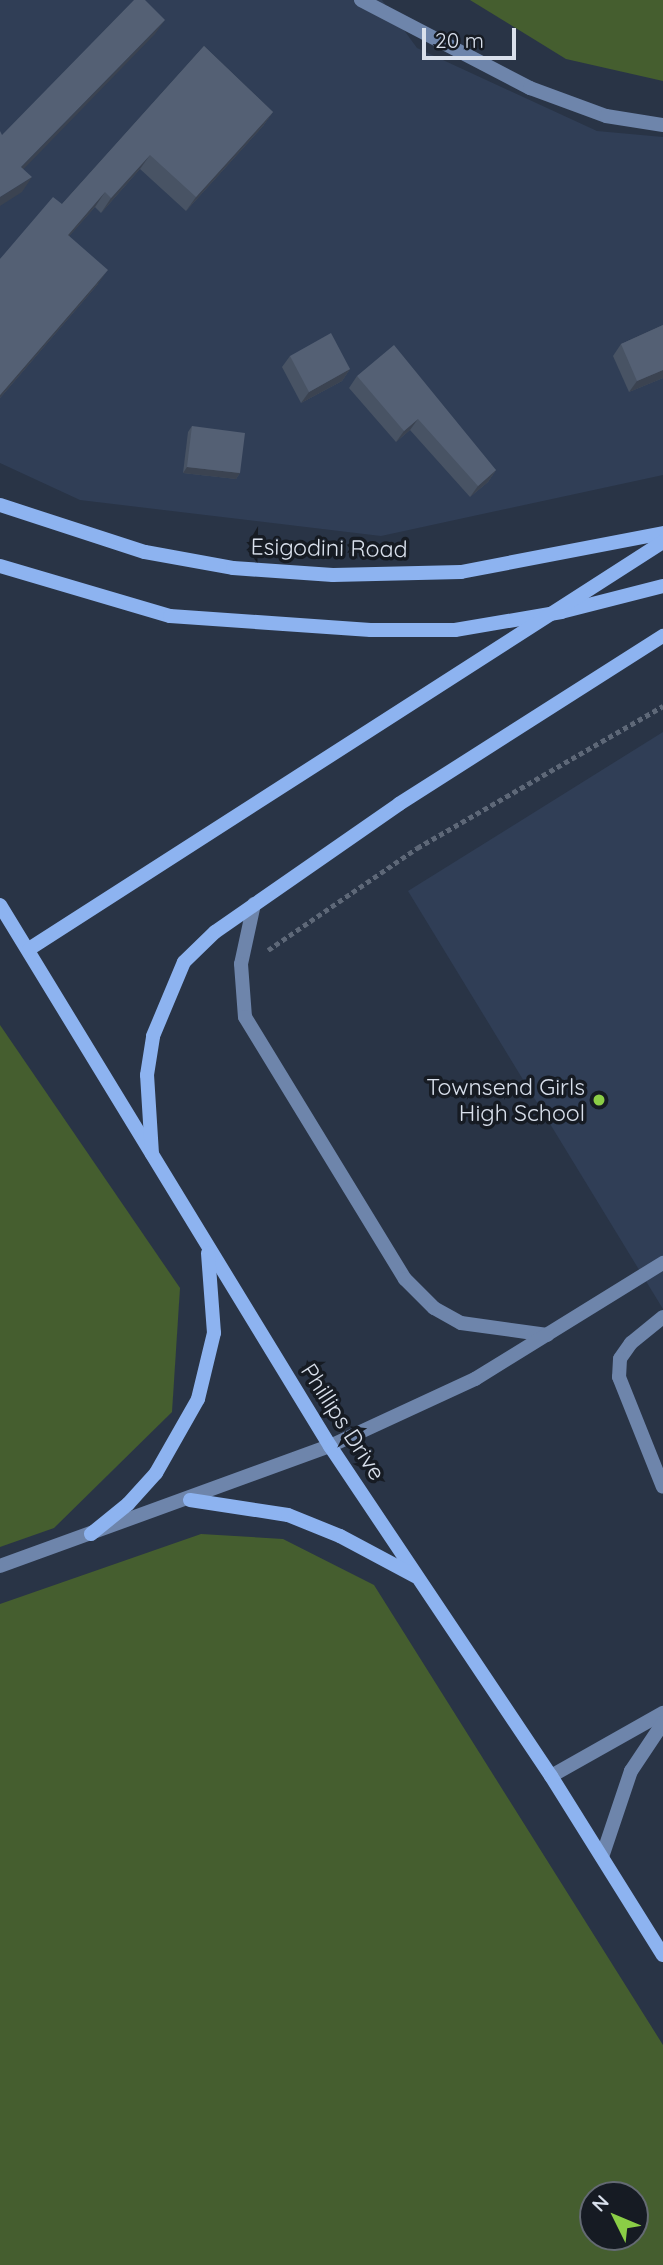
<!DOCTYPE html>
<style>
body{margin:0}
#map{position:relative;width:663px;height:2265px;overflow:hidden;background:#293446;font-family:Quicksand,sans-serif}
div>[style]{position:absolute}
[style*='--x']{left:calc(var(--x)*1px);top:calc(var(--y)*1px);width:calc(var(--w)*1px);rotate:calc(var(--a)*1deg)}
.built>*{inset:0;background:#303e56}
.green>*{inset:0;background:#455e2f}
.path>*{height:4.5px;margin-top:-2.25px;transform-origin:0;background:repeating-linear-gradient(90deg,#5e6878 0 5px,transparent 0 8.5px)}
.lane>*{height:14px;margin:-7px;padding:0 7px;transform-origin:7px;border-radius:7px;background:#6e85ab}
.street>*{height:14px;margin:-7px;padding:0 7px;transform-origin:7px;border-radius:7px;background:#6e85ab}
.secondary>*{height:14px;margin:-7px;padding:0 7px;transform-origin:7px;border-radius:7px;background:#8db3f0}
.wall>*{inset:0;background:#485364}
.shaded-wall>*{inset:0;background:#3b4351}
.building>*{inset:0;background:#546074}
.dots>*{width:19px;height:19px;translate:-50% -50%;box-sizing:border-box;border:4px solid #161b23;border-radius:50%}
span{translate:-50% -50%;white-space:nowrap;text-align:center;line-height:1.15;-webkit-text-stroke:7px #161b23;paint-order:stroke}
.street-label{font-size:23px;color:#d9e0ec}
.poi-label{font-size:23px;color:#d9e0ec}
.right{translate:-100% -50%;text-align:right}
.north{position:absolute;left:579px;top:2181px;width:70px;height:70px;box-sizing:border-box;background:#161b23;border:2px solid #646a73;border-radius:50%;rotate:313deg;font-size:19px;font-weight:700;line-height:28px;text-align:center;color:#d9e0ec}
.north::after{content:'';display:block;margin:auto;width:24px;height:32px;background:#8bce46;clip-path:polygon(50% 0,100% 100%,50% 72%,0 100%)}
.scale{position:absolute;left:422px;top:28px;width:94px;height:32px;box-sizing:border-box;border:4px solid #d9e0ec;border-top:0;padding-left:9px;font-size:21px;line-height:24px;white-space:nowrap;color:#d9e0ec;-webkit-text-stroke:5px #161b23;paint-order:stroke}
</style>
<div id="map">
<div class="built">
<div style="clip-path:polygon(0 0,382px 0,417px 48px,597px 131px,663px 137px,663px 475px,381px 536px,80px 500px,0 463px)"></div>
<div style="clip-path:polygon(663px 732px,663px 1309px,408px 891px)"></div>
</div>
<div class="green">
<div style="clip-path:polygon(470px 0,663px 0,663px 81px,566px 59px)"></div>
<div style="clip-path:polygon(0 1025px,180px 1288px,172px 1412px,54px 1528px,0 1547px)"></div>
<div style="clip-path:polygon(evenodd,201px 1534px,283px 1539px,374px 1585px,663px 2045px,663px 2265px,0 2265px,0 1604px,201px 1534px,593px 2195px,635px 2195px,635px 2237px,593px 2237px,593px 2195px)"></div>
</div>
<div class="path">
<div style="--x:268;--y:950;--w:181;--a:-34.4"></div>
<div style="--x:417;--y:848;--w:284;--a:-30"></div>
</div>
<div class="lane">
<div style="--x:361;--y:0;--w:191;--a:27.5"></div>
<div style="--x:530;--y:88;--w:81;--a:20.2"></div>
<div style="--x:606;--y:116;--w:58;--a:9"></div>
<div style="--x:254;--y:904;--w:61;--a:102.2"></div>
<div style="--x:241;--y:964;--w:53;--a:85.7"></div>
<div style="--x:245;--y:1017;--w:307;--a:58.6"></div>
<div style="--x:405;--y:1279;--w:41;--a:45"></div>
<div style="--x:434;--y:1308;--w:31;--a:29"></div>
<div style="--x:461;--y:1323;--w:87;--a:7.9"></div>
<div style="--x:663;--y:1317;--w:41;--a:140.9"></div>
<div style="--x:631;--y:1343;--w:19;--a:125"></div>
<div style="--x:620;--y:1359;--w:18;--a:93"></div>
<div style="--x:619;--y:1377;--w:118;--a:68.2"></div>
<div style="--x:330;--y:1446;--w:160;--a:-24.8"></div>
<div style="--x:475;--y:1379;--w:221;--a:-31.7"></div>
<div style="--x:551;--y:1776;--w:129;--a:-29.4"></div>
<div style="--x:602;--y:1857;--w:91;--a:-71.4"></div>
<div style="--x:631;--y:1771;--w:58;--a:-56.3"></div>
</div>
<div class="street">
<div style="--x:0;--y:1566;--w:351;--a:-20"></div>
</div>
<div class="secondary">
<div style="--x:0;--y:505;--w:152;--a:18"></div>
<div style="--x:145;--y:552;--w:89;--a:10.3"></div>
<div style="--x:233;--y:568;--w:100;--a:4"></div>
<div style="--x:333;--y:575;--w:128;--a:-1.3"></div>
<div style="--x:461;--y:572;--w:206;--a:-10.9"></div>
<div style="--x:0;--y:566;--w:177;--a:16.4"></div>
<div style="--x:170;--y:616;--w:201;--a:4"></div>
<div style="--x:371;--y:630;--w:84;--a:0"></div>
<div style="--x:455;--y:630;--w:108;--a:-9.6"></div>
<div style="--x:561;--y:612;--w:105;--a:-14.3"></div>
<div style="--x:0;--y:905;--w:634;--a:58.62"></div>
<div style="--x:330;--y:1446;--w:397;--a:56.2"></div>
<div style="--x:551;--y:1776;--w:211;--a:58"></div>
<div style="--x:29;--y:949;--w:753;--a:-32.7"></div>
<div style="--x:152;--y:1154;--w:79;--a:-93.6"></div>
<div style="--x:147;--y:1075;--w:39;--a:-81"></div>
<div style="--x:153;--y:1036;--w:80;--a:-67.3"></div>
<div style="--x:184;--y:962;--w:43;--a:-44.1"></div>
<div style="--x:215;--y:932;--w:224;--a:-34.8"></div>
<div style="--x:399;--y:804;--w:313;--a:-32.5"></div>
<div style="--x:190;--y:1500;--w:99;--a:8.7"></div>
<div style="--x:288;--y:1515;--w:56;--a:22"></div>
<div style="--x:340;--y:1536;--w:85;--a:28.1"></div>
<div style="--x:91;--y:1534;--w:48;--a:-39"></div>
<div style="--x:128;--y:1504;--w:42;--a:-47.9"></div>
<div style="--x:156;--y:1473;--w:85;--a:-60.4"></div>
<div style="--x:198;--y:1399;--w:68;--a:-76.4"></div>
<div style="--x:214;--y:1333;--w:80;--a:-94.3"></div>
</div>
<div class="wall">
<div style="clip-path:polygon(204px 46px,273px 112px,263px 126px,186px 211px,140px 169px,101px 213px,95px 207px,69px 236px,98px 284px,0 398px,0 259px,62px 204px)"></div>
<div style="clip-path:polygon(663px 325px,663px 378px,629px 392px,613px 356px,621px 344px)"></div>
<div style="clip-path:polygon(290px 356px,350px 369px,342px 381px,301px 403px,282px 367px)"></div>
<div style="clip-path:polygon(357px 376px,496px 470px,488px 482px,470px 497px,410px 430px,396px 442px,349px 388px)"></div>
<div style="clip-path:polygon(192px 426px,240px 473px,236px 479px,183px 473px,188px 432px)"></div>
</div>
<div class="shaded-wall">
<div style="clip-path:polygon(165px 20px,155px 34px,11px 182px,21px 167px)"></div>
<div style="clip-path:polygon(273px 112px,263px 126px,186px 211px,196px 197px)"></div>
<div style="clip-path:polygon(150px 155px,140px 169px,101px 213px,111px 198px)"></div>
<div style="clip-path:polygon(32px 177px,22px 192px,0 206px,0 197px)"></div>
<div style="clip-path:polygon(105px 192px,95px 207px,58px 249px,68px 235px)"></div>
<div style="clip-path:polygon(108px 270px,98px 284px,0 398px,0 395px)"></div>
<div style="clip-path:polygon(350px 369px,342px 381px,301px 403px,309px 392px)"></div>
<div style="clip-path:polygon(663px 370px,663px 378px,629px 392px,637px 381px)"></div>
<div style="clip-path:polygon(418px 419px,410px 430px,396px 442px,404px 431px)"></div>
<div style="clip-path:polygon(187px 467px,240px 473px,236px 479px,183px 473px)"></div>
<div style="clip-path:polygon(496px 470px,488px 482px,470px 497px,478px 486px)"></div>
</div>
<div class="building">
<div style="clip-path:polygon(134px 0,145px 0,165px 20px,21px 167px,32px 177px,0 197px,0 131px,2px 135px)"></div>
<div style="clip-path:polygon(204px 46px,273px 112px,196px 197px,150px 155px,111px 198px,105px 192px,68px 235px,108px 270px,0 395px,0 259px,53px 197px,62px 204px)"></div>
<div style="clip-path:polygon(663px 325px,663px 370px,637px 381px,621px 344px)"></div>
<div style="clip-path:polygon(331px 333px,350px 369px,309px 392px,290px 356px)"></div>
<div style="clip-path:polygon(394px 345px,496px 470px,478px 486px,418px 419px,404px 431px,357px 376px)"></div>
<div style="clip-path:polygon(192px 426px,245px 433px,240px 473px,187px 467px)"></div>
</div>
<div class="dots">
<div style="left:599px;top:1100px;background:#8bce46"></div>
</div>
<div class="street-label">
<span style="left:329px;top:548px;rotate:1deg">Esigodini Road</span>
<span style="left:343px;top:1422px;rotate:57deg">Phillips Drive</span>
</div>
<div class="poi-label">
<span class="right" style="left:585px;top:1100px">Townsend Girls<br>High School</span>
</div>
<div class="north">N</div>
<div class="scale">20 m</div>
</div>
